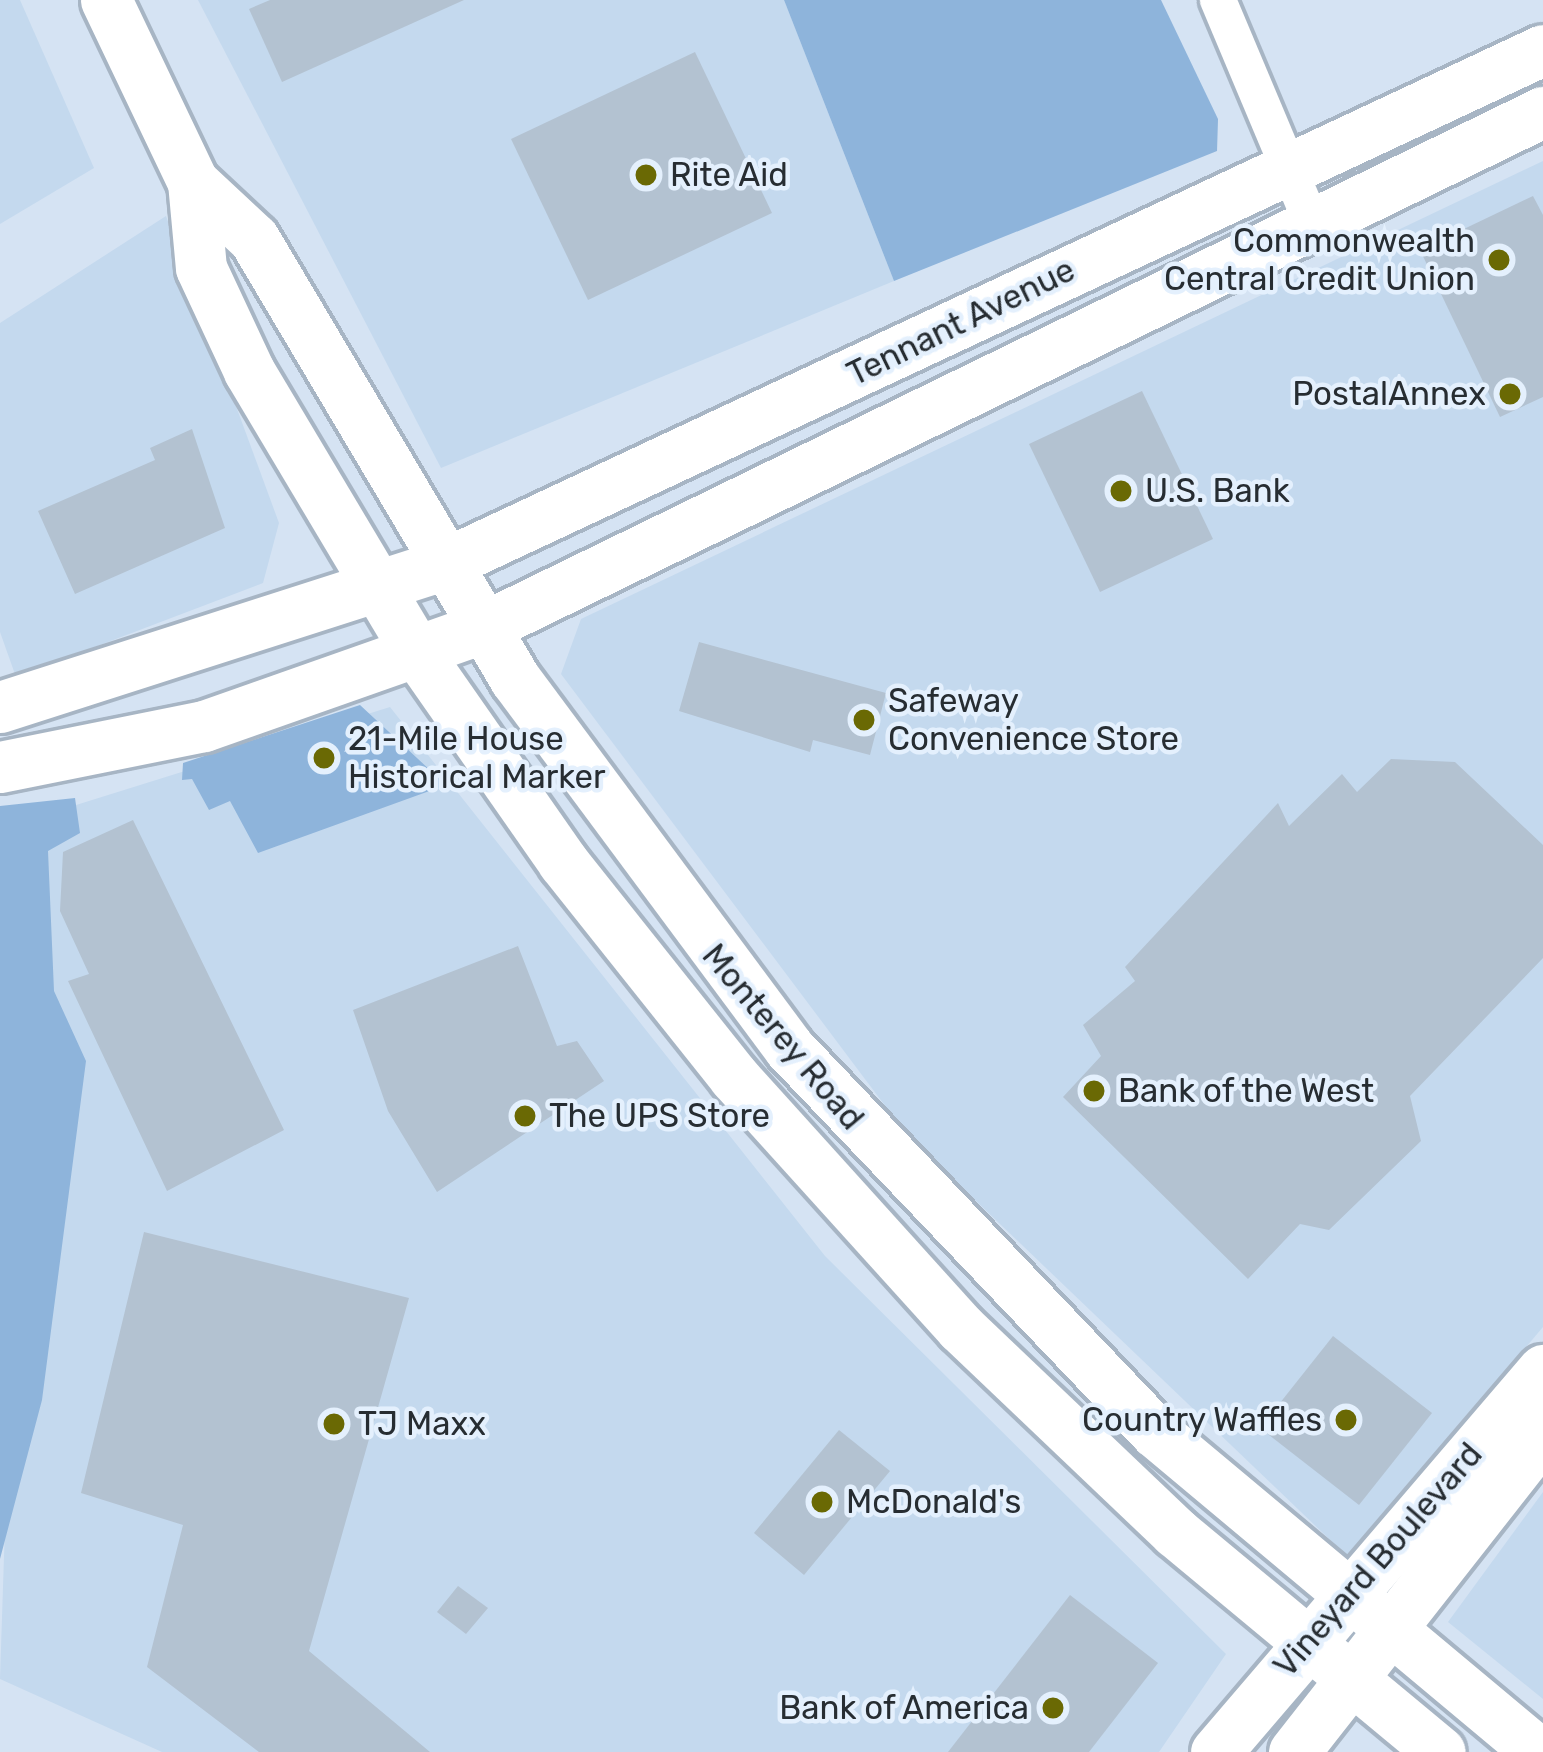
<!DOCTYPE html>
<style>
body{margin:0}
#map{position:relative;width:1543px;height:1752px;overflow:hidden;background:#d5e3f3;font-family:Rubik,sans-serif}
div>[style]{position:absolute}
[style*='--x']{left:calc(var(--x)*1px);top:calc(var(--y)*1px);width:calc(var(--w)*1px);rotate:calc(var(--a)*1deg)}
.built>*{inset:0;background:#c4d9ee}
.green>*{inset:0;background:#8eb4db}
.building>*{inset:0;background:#b3c2d1}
.roads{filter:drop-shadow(3px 0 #a7b5c4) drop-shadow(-3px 0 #a7b5c4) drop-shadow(0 3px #a7b5c4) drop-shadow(0 -3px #a7b5c4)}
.street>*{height:36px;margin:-18px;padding:0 18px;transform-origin:18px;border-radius:18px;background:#fff}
.secondary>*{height:51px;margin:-25.5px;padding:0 25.5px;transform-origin:25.5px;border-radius:25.5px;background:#fff}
.dots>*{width:33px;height:33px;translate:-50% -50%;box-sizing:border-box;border:6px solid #e4f0fd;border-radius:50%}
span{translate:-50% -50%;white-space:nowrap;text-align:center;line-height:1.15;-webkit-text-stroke:9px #e4f0fd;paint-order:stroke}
.poi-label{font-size:33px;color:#272d32}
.left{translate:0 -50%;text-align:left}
.right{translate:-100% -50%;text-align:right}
.street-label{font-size:33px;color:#272d32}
</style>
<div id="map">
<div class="built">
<div style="clip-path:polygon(0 0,20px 0,94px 168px,0 224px)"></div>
<div style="clip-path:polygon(198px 0,784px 0,894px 281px,441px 468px)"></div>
<div style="clip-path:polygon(1543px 161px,1543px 1327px,1348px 1557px,907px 1135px,561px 674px,581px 619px)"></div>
<div style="clip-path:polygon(166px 216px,279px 523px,263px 583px,16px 677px,0 632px,0 323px)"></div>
<div style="clip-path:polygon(390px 707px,825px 1256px,1226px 1654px,1159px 1752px,162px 1752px,0 1679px,28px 820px)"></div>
<div style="clip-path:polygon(1543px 1492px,1543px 1699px,1448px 1622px)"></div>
</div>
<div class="green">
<div style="clip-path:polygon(784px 0,1161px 0,1218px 119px,1217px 151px,894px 281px)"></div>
<div style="clip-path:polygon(360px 705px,446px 785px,258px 853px,230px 801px,209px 810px,192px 779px,182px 780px,183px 763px)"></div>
<div style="clip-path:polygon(75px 798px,80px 833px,48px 851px,54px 991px,86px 1061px,42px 1400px,0 1559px,0 806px)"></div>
</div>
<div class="building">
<div style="clip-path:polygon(270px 0,464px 0,282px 82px,249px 9px)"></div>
<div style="clip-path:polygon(695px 52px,772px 213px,588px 300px,511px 139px)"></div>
<div style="clip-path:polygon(1533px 196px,1543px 215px,1543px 397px,1500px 417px,1420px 250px)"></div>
<div style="clip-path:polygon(1142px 391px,1213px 539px,1100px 592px,1029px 444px)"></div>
<div style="clip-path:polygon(192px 429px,225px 528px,75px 594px,38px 511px,155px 460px,150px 448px)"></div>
<div style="clip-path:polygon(699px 642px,886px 693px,870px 755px,813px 740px,810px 752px,679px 711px)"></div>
<div style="clip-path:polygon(1391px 759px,1455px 762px,1543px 845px,1543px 958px,1410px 1096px,1421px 1141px,1329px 1230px,1300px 1224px,1248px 1279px,1063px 1097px,1101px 1056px,1083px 1025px,1135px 981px,1125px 967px,1278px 803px,1289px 826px,1342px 774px,1357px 792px)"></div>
<div style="clip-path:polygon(133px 820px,284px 1130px,167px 1191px,68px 981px,89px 974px,60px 911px,63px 852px)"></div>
<div style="clip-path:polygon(518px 946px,557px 1046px,577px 1041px,604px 1081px,437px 1192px,388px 1111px,353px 1010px)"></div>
<div style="clip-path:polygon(144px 1232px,409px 1298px,309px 1651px,430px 1752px,259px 1752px,147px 1667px,183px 1525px,81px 1493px)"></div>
<div style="clip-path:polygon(1333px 1336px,1432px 1413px,1359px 1505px,1260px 1428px)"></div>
<div style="clip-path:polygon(839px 1430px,890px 1471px,804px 1575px,754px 1533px)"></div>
<div style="clip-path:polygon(458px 1586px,488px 1608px,466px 1634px,437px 1612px)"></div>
<div style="clip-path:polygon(1070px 1595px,1158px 1663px,1089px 1752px,948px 1752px)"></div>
</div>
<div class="roads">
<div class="street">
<div style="--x:1218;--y:0;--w:238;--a:67.2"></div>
</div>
<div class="secondary">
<div style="--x:106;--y:0;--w:202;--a:64.5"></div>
<div style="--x:193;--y:182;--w:86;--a:84.7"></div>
<div style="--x:201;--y:268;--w:114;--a:65"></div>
<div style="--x:249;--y:371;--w:330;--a:59.2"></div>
<div style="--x:418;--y:654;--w:254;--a:55.1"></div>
<div style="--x:563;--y:862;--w:275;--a:51.5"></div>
<div style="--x:734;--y:1077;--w:338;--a:47.9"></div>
<div style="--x:961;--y:1328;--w:296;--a:43.6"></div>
<div style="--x:1175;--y:1532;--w:344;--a:39.7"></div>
<div style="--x:193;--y:182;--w:83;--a:43.1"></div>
<div style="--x:254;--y:239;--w:512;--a:59.32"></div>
<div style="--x:515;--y:679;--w:460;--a:53.4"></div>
<div style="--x:789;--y:1048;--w:530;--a:46.37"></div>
<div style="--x:1155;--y:1432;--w:499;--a:39.9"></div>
<div style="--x:0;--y:707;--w:464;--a:-17.8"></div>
<div style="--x:442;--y:565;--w:1215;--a:-25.07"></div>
<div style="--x:0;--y:767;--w:208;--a:-11.4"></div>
<div style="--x:204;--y:726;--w:295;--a:-19.4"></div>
<div style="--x:482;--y:628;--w:1180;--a:-25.94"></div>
<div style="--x:1216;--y:1752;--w:503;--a:-49.44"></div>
<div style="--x:1294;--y:1752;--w:404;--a:-51.9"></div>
</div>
</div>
<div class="dots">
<div style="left:646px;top:175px;background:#6a6904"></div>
<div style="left:1499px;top:260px;background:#6a6904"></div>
<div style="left:1510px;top:394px;background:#6a6904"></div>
<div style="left:1121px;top:491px;background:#6a6904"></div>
<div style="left:864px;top:720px;background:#6a6904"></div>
<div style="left:324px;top:758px;background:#6a6904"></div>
<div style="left:1094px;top:1091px;background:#6a6904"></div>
<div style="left:525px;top:1116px;background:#6a6904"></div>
<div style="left:1346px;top:1420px;background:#6a6904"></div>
<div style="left:334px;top:1424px;background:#6a6904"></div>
<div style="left:822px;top:1502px;background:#6a6904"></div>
<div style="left:1053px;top:1708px;background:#6a6904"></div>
</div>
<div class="poi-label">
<span class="left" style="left:670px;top:175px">Rite Aid</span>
<span class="right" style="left:1475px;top:260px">Commonwealth<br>Central Credit Union</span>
<span class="right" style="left:1486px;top:394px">PostalAnnex</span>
<span class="left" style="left:1145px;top:491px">U.S. Bank</span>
<span class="left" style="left:888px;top:720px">Safeway<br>Convenience Store</span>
<span class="left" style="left:348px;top:758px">21-Mile House<br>Historical Marker</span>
<span class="left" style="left:1118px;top:1091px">Bank of the West</span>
<span class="left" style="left:549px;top:1116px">The UPS Store</span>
<span class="right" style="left:1322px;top:1420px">Country Waffles</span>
<span class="left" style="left:358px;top:1424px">TJ Maxx</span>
<span class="left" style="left:846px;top:1502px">McDonald's</span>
<span class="right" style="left:1029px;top:1708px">Bank of America</span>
</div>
<div class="street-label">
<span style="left:961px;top:322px;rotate:-26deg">Tennant Avenue</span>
<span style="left:783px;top:1037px;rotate:50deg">Monterey Road</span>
<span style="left:1378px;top:1560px;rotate:-49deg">Vineyard Boulevard</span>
</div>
</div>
